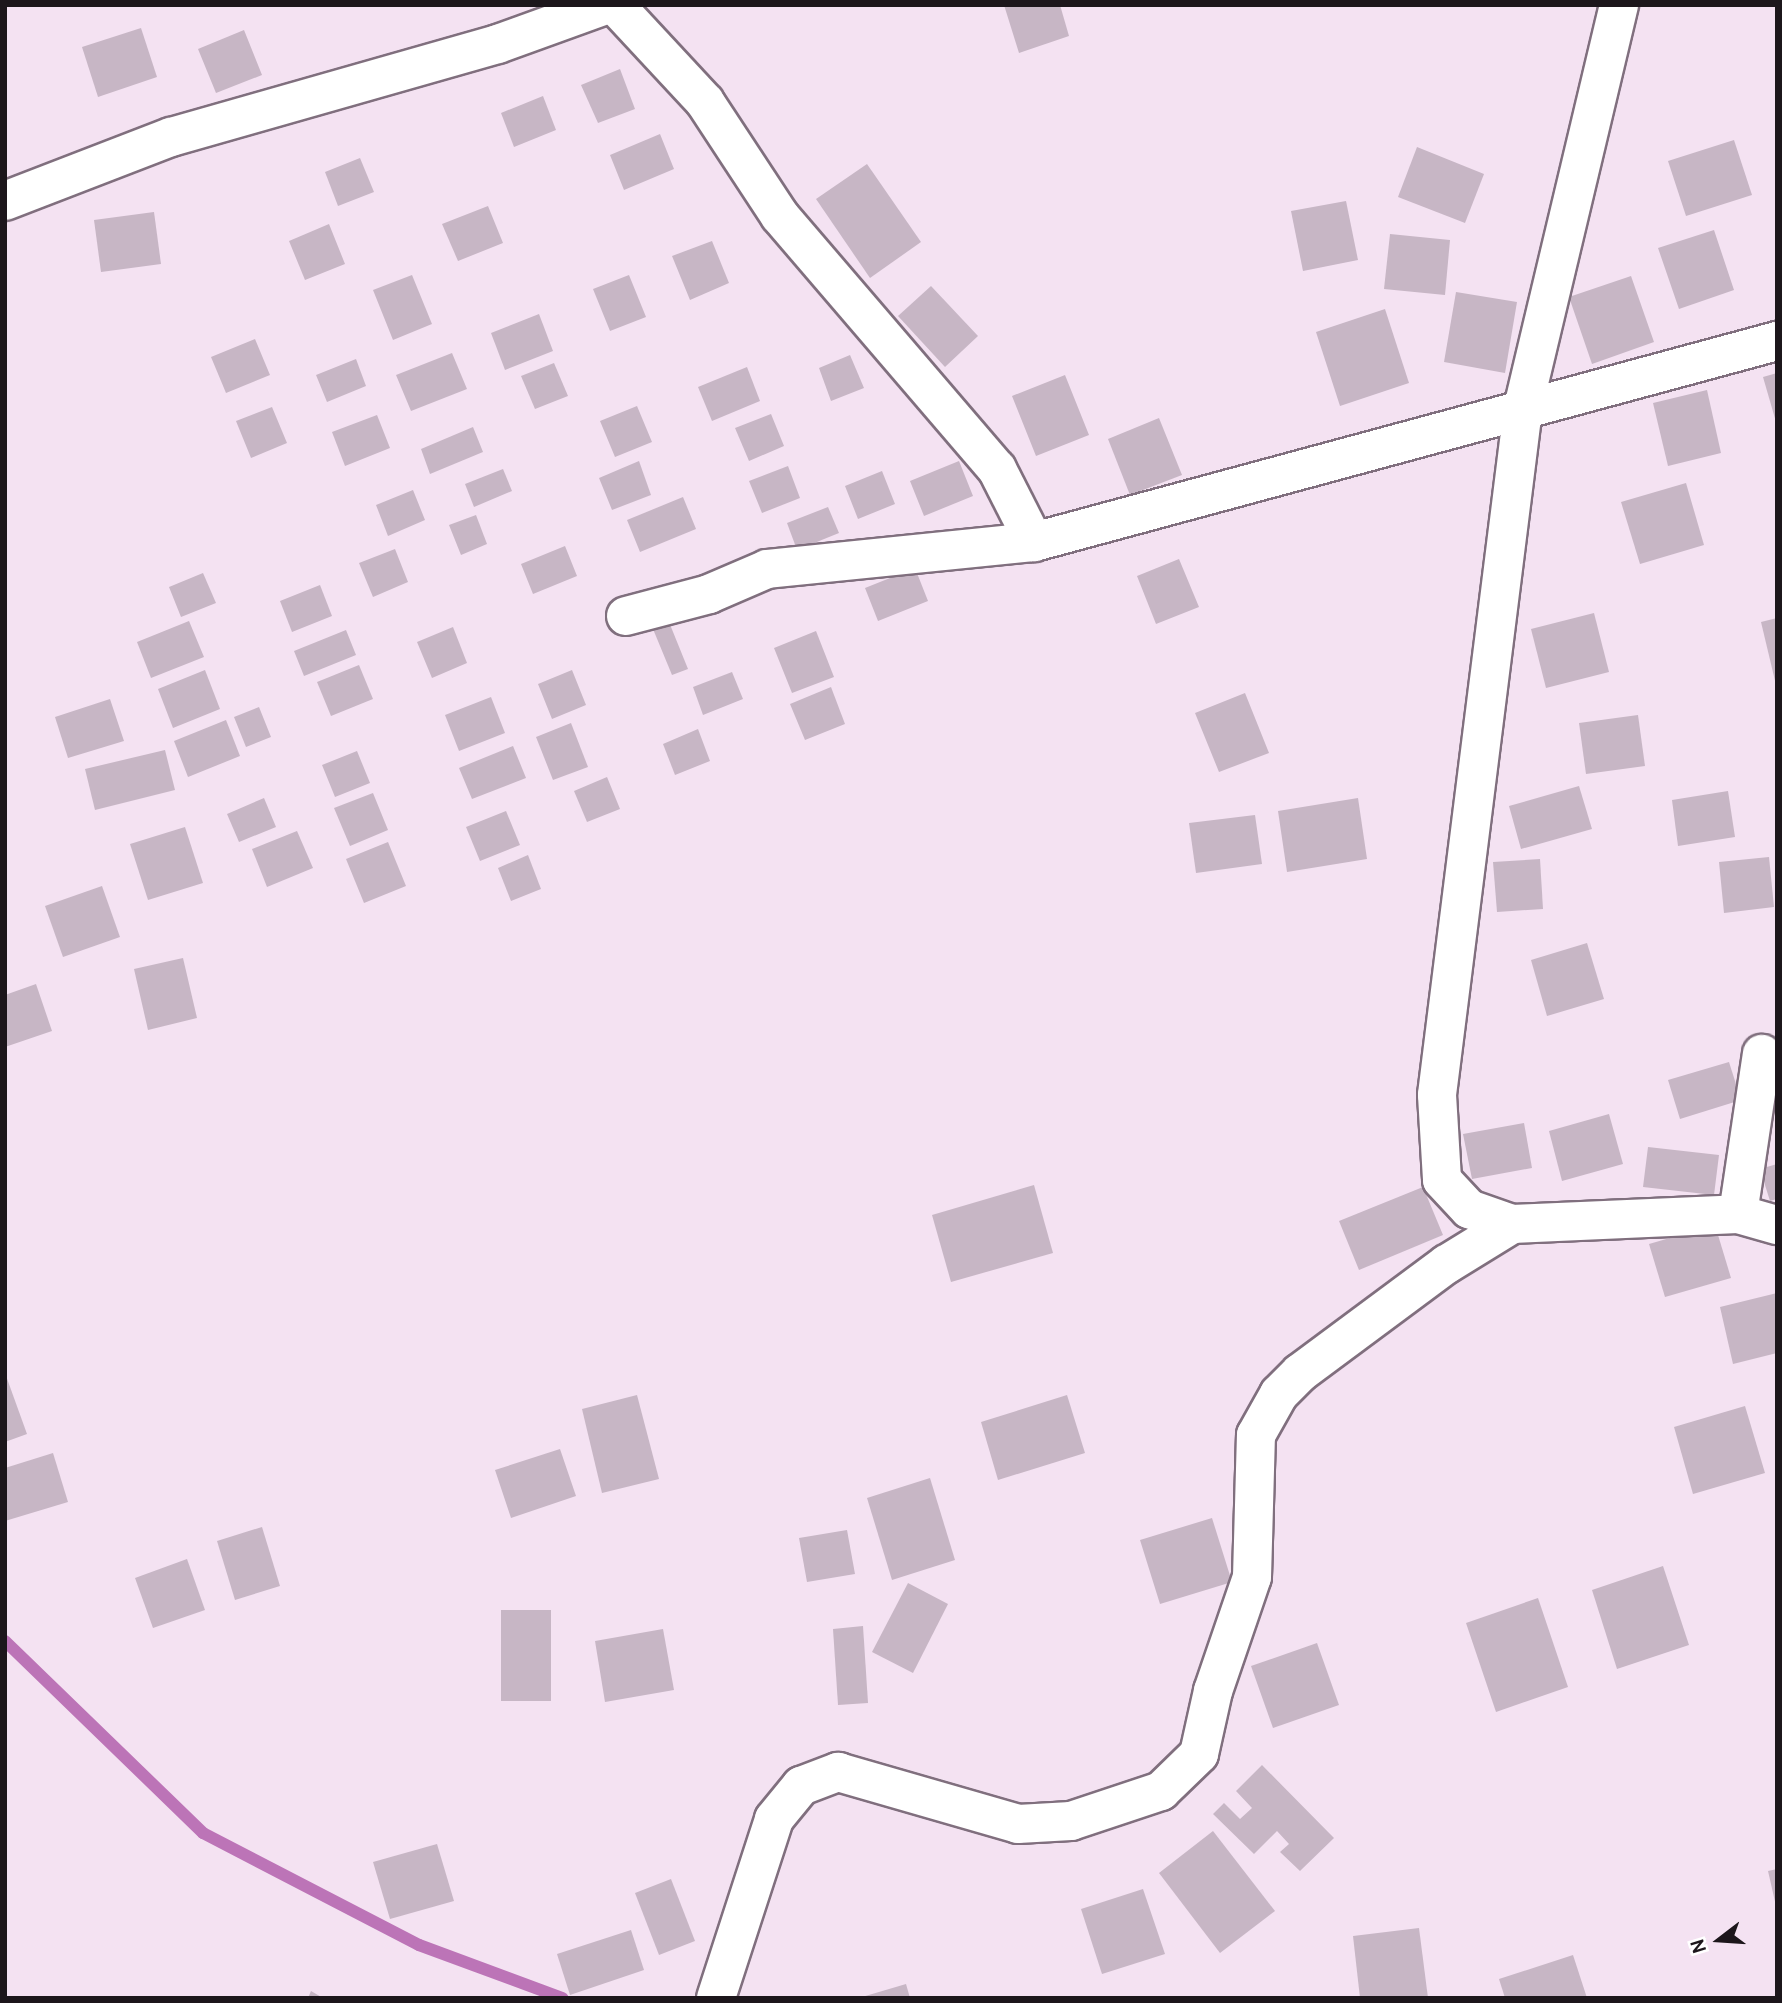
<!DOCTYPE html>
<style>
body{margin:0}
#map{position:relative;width:1782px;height:2003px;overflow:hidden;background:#f4e2f2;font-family:Cabin,sans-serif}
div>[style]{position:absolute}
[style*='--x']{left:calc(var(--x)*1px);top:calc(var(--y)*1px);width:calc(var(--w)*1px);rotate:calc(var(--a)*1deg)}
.stream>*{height:12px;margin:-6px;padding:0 6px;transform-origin:6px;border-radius:6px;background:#bc74b7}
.building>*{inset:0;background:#c7b6c5}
.roads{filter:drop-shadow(2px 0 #806f7e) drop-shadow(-2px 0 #806f7e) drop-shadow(0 2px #806f7e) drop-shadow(0 -2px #806f7e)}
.minor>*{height:38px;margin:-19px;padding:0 19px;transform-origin:19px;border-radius:19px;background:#fff}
span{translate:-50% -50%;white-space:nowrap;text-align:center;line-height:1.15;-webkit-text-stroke:5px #fff;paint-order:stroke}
.frame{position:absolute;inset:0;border:7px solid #1c161b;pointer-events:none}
.north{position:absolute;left:1684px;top:1905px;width:70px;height:70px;-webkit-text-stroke:5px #fff;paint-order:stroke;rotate:253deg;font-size:19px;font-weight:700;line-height:28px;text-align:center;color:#1c161b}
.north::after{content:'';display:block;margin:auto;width:24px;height:32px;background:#1c161b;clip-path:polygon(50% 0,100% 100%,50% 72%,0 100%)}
</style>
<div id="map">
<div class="stream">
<div style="--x:5;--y:1641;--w:276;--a:44.1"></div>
<div style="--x:203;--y:1833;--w:243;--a:27.4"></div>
<div style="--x:419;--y:1945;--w:153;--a:20.3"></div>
</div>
<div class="building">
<div style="clip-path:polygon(1004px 5px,1060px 5px,1069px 36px,1019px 53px)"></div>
<div style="clip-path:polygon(141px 28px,157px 77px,98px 97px,82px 47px)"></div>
<div style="clip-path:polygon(244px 30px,262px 75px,216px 93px,198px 49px)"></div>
<div style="clip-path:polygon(620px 69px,635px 109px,598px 123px,581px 85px)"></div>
<div style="clip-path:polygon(543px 96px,556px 130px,514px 147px,501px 113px)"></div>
<div style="clip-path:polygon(660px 134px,674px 169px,624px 190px,610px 155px)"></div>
<div style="clip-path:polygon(1734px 140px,1752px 195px,1686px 216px,1668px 161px)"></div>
<div style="clip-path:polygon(1417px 147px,1484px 174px,1465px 223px,1398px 197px)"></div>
<div style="clip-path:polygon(360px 158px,374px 192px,338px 206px,325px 172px)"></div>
<div style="clip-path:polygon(867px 164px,921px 242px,870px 278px,816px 199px)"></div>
<div style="clip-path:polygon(1346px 201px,1358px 260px,1303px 271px,1291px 211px)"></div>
<div style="clip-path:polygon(488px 206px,503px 243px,458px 261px,442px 224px)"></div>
<div style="clip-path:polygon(154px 212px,161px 264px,101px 272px,94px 220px)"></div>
<div style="clip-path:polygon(329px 224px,345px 264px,305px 280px,289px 241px)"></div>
<div style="clip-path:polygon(1714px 230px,1734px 290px,1679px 309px,1658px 248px)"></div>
<div style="clip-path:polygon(1390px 234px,1450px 240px,1445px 295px,1384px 289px)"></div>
<div style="clip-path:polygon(712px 241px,729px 283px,690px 300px,672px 256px)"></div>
<div style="clip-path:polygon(412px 275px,432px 324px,393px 340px,373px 290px)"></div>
<div style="clip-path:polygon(629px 275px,646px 317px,610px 331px,593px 289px)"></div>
<div style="clip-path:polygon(1631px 276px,1654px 342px,1592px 364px,1569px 297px)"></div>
<div style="clip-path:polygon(931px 286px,978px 336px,945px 367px,898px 316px)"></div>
<div style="clip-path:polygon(1456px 292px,1517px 302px,1505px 373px,1444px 362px)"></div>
<div style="clip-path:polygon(1385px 309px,1409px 383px,1340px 406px,1316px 332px)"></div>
<div style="clip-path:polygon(539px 314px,553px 351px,505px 370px,491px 333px)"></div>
<div style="clip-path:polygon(255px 339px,270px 375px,226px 393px,211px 357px)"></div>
<div style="clip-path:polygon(452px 353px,467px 389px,411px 411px,396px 375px)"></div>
<div style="clip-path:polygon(850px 355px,864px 388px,831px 401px,819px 368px)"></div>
<div style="clip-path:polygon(356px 359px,366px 386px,327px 402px,316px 375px)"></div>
<div style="clip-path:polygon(554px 363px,568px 396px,535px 409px,521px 376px)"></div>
<div style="clip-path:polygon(747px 367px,760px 401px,712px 421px,698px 387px)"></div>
<div style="clip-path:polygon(1777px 373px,1777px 421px,1776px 422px,1763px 377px)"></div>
<div style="clip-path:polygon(1065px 375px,1089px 435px,1036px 456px,1012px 396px)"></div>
<div style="clip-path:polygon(1707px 390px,1721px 453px,1668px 466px,1653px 403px)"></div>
<div style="clip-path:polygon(637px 406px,652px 442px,615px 457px,600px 421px)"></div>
<div style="clip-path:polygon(272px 407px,287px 443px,251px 458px,236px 421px)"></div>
<div style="clip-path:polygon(771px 414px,784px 446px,749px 461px,735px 428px)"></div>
<div style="clip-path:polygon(377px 415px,390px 448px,345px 466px,332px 432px)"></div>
<div style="clip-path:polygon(1159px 418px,1182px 475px,1130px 495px,1108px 439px)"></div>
<div style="clip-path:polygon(473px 427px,483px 452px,430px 474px,421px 449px)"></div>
<div style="clip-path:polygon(639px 461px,651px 495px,612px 510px,599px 478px)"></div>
<div style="clip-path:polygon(959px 461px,973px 496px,924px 516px,910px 481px)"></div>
<div style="clip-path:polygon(788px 466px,800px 498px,762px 513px,749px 481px)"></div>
<div style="clip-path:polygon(503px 469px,512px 491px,474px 507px,465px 484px)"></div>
<div style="clip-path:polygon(882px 471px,895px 504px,858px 519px,845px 486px)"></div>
<div style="clip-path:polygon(1686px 483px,1704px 545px,1640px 564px,1621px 502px)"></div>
<div style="clip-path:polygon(413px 490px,425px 520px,388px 536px,376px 505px)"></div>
<div style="clip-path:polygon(683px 497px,696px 529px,640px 552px,627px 520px)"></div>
<div style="clip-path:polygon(828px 507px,839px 533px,797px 550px,787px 523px)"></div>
<div style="clip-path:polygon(476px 515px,487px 544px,461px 555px,449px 525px)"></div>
<div style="clip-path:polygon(565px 546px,577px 576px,533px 594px,521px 564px)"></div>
<div style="clip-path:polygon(395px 549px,408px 582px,373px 597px,359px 563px)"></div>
<div style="clip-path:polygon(1179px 559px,1199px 607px,1156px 624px,1137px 576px)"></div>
<div style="clip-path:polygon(915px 568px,928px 601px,878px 621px,865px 588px)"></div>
<div style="clip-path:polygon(203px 573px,216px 603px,181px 617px,169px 587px)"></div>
<div style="clip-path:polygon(320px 585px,332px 616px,292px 632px,280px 601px)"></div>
<div style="clip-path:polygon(1594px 613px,1609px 672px,1546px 688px,1531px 629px)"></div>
<div style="clip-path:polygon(1777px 618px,1777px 685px,1776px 685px,1761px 622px)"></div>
<div style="clip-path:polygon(189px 621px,204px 657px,151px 678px,137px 642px)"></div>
<div style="clip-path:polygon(669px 622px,688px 669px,672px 675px,653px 629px)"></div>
<div style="clip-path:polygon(453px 627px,467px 663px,432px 678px,417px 642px)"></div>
<div style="clip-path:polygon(346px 630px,356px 655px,304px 676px,294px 651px)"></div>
<div style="clip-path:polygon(816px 631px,834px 677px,792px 693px,774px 648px)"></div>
<div style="clip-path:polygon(359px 665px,373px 699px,331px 716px,317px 682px)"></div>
<div style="clip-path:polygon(205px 670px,220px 709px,173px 728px,158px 689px)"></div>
<div style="clip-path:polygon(572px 670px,586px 705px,552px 719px,538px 684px)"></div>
<div style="clip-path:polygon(732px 672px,743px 699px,703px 715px,693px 687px)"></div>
<div style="clip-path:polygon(831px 687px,845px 724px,805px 740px,790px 704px)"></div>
<div style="clip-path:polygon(1245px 693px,1269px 753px,1219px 772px,1195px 713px)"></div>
<div style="clip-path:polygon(491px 697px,505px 733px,459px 751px,445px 715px)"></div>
<div style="clip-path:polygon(110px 699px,124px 741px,68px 758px,55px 717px)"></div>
<div style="clip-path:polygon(259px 707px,271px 737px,246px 747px,234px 717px)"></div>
<div style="clip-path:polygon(1638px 715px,1645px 766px,1586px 774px,1579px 723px)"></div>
<div style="clip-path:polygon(226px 720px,240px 756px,188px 777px,174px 741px)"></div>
<div style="clip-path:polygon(571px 723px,588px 767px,553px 780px,536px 737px)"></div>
<div style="clip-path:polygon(698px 729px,710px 761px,675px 775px,663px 744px)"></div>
<div style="clip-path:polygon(513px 746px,526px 778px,472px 799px,459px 768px)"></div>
<div style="clip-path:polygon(165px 750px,175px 790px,95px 810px,85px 769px)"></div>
<div style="clip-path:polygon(357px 751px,370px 783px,335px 797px,322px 765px)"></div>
<div style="clip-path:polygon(607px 777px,620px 809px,587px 822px,574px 791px)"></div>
<div style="clip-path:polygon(1579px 786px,1592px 829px,1521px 849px,1509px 806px)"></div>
<div style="clip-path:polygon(1728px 791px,1735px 837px,1678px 846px,1672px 800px)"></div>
<div style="clip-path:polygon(373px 793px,388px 830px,350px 846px,334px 808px)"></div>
<div style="clip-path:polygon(264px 798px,276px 827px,239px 842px,227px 814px)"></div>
<div style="clip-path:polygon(1358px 798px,1367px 859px,1287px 872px,1278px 811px)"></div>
<div style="clip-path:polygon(506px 811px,520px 845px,480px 861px,466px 827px)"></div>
<div style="clip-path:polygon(1255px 815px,1262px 864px,1196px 873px,1189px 823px)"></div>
<div style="clip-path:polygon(185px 827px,203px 883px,148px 900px,130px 844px)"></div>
<div style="clip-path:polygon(297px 831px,313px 868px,267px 887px,252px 849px)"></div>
<div style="clip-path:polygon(388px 842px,406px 886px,364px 903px,346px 859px)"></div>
<div style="clip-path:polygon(528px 855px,541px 889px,511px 901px,498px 868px)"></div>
<div style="clip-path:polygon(1769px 857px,1774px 907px,1724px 913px,1719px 862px)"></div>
<div style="clip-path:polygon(1540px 859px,1543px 909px,1497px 912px,1493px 862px)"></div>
<div style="clip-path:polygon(102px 886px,120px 937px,63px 957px,45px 906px)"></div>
<div style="clip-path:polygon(1587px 943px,1604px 999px,1547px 1016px,1531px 960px)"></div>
<div style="clip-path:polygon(183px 958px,197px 1018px,148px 1030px,134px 969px)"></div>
<div style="clip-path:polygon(36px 984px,52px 1031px,5px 1047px,5px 995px)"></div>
<div style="clip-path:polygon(1729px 1062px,1741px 1100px,1680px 1119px,1668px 1080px)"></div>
<div style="clip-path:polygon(1609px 1114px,1623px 1164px,1562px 1181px,1549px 1131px)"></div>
<div style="clip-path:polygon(1524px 1123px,1532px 1168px,1472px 1179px,1463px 1134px)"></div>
<div style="clip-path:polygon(1648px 1147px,1719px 1155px,1714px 1195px,1643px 1187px)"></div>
<div style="clip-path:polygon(1777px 1164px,1777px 1199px,1770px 1201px,1760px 1169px)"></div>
<div style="clip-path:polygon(1034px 1185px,1053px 1253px,951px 1282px,932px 1215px)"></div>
<div style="clip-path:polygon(1423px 1187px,1443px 1235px,1359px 1270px,1339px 1221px)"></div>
<div style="clip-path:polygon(1715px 1225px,1731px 1278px,1665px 1297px,1649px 1244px)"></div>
<div style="clip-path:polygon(1777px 1293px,1777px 1353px,1733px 1364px,1720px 1307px)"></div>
<div style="clip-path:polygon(5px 1373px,27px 1434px,5px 1442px)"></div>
<div style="clip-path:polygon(637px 1395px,659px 1479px,602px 1493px,582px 1409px)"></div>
<div style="clip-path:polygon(1067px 1395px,1085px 1453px,998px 1480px,981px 1422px)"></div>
<div style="clip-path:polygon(1745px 1406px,1765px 1473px,1693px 1494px,1674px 1427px)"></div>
<div style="clip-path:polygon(560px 1449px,576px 1496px,511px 1518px,495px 1470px)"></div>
<div style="clip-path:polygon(53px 1453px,68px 1502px,5px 1521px,5px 1468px)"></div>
<div style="clip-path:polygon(930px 1478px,955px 1560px,892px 1580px,867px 1498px)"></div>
<div style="clip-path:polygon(1212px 1518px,1232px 1582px,1160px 1604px,1140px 1540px)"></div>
<div style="clip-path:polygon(262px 1527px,280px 1586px,235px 1600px,217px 1541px)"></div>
<div style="clip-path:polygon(847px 1530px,855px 1574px,807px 1582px,799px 1538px)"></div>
<div style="clip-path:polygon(187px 1559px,205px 1610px,153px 1628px,135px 1578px)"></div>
<div style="clip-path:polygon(1663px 1566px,1689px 1645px,1617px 1669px,1592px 1590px)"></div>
<div style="clip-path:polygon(908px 1583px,948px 1604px,913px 1673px,872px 1652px)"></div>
<div style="clip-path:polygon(1538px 1598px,1568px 1687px,1496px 1712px,1466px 1623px)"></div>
<div style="clip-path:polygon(501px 1610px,551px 1610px,551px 1701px,501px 1701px)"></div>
<div style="clip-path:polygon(863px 1626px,868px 1703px,838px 1705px,833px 1629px)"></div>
<div style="clip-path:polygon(663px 1629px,674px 1690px,605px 1702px,595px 1641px)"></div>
<div style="clip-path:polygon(1317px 1643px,1339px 1705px,1273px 1728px,1251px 1666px)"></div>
<div style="clip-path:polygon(1262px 1765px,1334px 1838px,1300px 1871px,1280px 1852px,1289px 1844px,1277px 1831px,1254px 1854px,1213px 1814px,1224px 1803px,1240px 1819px,1252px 1808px,1236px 1791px)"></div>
<div style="clip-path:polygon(1213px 1831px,1275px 1911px,1220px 1953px,1159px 1873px)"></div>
<div style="clip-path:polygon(437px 1844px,454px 1901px,390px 1919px,373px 1862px)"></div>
<div style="clip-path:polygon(1777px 1869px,1777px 1906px,1776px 1906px,1768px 1871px)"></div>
<div style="clip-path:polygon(671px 1879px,695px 1941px,659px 1955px,635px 1893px)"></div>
<div style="clip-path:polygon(1143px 1889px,1165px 1954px,1102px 1974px,1081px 1909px)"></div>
<div style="clip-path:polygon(1419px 1928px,1428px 1998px,1360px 1998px,1353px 1936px)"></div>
<div style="clip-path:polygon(631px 1930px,644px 1970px,570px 1995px,557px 1954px)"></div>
<div style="clip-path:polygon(1573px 1955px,1587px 1998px,1505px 1998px,1499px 1979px)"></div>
<div style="clip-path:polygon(906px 1984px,910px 1998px,862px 1998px,862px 1997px)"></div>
<div style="clip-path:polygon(311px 1991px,323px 1998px,308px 1998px)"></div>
</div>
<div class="roads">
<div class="minor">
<div style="--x:615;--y:5;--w:132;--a:47.1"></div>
<div style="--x:705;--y:102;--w:136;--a:56.7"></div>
<div style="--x:780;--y:216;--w:333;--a:49.4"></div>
<div style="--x:997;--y:469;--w:82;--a:63.1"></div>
<div style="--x:1619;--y:5;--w:415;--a:103.4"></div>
<div style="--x:1523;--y:409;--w:691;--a:97.15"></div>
<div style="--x:1437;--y:1095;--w:85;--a:86.6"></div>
<div style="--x:1442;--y:1180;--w:40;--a:47"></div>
<div style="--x:1469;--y:1209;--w:46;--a:19.2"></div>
<div style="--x:1512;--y:1224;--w:226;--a:-2.5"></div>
<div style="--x:1738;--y:1214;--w:41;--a:15.8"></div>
<div style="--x:5;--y:201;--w:178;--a:-21.1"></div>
<div style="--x:171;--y:137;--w:340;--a:-15.9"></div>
<div style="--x:498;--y:44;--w:115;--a:-19.9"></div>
<div style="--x:626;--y:616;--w:86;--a:-14.8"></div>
<div style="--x:709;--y:594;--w:63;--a:-23.3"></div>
<div style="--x:767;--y:569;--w:268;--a:-5.8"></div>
<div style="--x:1034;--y:542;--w:770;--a:-15.14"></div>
<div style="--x:1738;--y:1214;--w:162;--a:-81.5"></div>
<div style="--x:716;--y:1998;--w:188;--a:-72"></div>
<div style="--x:774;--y:1819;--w:43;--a:-50.7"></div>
<div style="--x:801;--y:1786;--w:40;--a:-21"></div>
<div style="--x:838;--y:1772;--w:187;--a:16.1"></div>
<div style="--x:1018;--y:1824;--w:53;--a:-3.2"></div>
<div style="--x:1071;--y:1821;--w:95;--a:-18.4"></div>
<div style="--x:1161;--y:1791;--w:53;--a:-44.2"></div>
<div style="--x:1199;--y:1754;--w:65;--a:-77.5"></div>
<div style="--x:1213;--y:1691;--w:120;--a:-71.1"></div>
<div style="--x:1252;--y:1577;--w:142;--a:-88.4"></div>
<div style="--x:1256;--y:1435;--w:47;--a:-60.7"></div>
<div style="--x:1279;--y:1394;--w:30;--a:-45"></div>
<div style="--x:1300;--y:1373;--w:183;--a:-36.6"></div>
<div style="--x:1447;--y:1264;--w:76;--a:-31.6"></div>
</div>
</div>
<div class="frame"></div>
<div class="north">N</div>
</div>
